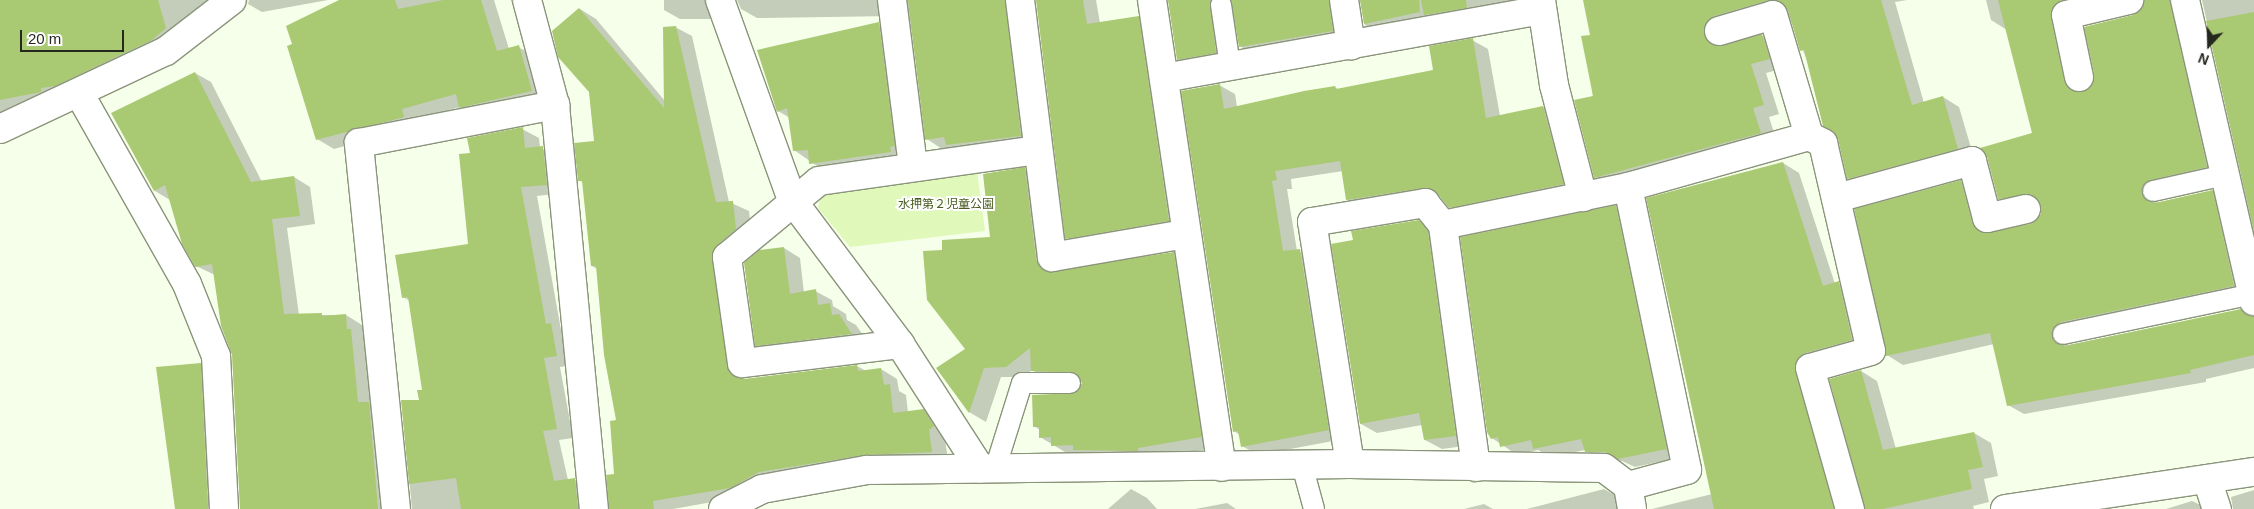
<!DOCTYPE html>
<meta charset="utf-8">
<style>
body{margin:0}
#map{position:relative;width:2254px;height:509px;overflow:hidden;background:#f6ffe9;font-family:Helvetica,"Noto Sans JP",sans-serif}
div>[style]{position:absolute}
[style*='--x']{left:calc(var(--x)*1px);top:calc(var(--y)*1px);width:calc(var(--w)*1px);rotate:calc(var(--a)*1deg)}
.green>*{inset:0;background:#e0f8ba}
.shadow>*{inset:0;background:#0003}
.building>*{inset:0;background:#aac973}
.roads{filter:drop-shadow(1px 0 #8a947b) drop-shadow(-1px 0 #8a947b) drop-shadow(0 1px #8a947b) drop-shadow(0 -1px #8a947b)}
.service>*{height:20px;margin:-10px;padding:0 10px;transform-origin:10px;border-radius:10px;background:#fff}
.minor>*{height:28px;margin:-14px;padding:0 14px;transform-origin:14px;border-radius:14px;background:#fff}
span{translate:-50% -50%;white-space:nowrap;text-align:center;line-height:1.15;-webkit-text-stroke:4px #fff;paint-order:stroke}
.park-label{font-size:12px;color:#495d21}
.north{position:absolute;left:2184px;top:20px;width:50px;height:50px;-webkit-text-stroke:4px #fff;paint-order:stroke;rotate:201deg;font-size:14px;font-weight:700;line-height:20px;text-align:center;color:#24281e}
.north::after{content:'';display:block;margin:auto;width:18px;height:22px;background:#24281e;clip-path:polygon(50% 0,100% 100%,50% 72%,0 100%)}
.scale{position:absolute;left:20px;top:30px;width:104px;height:22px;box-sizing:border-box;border:2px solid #24281e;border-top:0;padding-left:6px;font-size:15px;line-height:18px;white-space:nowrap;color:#24281e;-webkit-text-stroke:4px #fff;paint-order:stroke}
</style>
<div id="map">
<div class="green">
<div style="clip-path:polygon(977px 171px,985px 231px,850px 247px,818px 208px,822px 192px)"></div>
</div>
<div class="shadow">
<div style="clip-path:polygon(0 0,222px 0,200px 5px,204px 23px,0 122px)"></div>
<div style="clip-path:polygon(249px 0,328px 0,262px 12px,248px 4px)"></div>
<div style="clip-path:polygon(341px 0,494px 0,509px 49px,518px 47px,535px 56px,548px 101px,477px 116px,460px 107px,417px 119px,419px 126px,334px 149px,317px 139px,293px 45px)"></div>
<div style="clip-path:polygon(664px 0,723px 0,722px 19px,680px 19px,664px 10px)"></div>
<div style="clip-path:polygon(737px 0,896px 0,893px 16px,757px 18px,741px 9px)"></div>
<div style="clip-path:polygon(907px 0,1025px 0,1037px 145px,963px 153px,951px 147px,942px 149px,927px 139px)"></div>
<div style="clip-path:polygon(1037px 0,1096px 0,1100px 23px,1138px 18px,1154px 27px,1185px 229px,1082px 247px,1067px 238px)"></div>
<div style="clip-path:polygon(1168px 0,1349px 0,1348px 39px,1256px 55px,1240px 46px,1234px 3px,1226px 9px,1231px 61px,1194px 68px,1178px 59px)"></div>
<div style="clip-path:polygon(1360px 0,1534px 0,1381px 34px,1365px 25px)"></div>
<div style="clip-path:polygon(1584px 0,1907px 0,1895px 2px,1924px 103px,1943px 97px,1959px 107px,1974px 158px,1865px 188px,1848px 178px,1839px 138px,1786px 9px,1731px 25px,1720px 37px,1722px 46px,1762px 36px,1779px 45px,1785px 68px,1766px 73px,1779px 114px,1769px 117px,1777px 142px,1612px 187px,1595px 177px,1591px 36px)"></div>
<div style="clip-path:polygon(1986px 0,2118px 0,2067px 28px,2083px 94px,2095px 83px,2134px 16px,2145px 5px,2145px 0,2190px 0,2223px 176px,2158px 196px,2157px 203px,2212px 191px,2229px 201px,2250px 295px,2071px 335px,2068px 345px,2241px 310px,2254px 317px,2254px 368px,2206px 379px,2206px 382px,2024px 414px,2008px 405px,1994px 344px,1903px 365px,1887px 355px,1961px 182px,1977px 191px,1988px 233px,2030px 225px,2042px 214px,2040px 204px,2016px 208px,1999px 199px,2033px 134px,2007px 30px,1991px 20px)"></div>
<div style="clip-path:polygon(2202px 0,2254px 0,2254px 234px)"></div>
<div style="clip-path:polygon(580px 9px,596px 19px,665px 101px,675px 27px,692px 36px,729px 202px,749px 211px,752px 238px,727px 268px,745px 380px,857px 366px,866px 371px,881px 369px,897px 379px,899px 391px,906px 395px,908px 413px,923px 411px,940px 420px,950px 435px,945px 439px,948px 460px,673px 509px,610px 509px,616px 475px,618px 421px,597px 269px,592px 266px,584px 183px,579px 180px,595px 143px)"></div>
<div style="clip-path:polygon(879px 24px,895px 33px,910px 155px,827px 173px,794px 150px,790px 118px,778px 111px)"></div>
<div style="clip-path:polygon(1472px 40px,1488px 49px,1500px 116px,1543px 107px,1559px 116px,1579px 193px,1466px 216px,1440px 196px,1363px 209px,1347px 200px,1343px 171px,1291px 179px,1292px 189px,1287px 189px,1297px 251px,1316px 260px,1344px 439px,1258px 455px,1242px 446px,1240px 435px,1234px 431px,1219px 85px,1235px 94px,1237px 107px,1335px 87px,1339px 90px,1435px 71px)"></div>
<div style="clip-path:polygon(195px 73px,211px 82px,262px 182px,294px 177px,310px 187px,315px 224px,287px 228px,299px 315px,346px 315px,362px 325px,395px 509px,241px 509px,233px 355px,215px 275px,196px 266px,170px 200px,155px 191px)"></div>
<div style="clip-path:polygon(522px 129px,539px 138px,540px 148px,559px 157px,563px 193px,537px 196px,561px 330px,567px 334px,573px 365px,560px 367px,573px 438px,559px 440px,568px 480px,575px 480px,591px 489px,594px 509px,412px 509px,402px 401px,420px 401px,424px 391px,410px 301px,403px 297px,469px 245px,472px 154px)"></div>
<div style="clip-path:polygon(1783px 163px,1799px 173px,1835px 284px,1855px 292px,1868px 349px,1822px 362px,1847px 509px,1652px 509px,1712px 494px)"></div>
<div style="clip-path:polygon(1025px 169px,1043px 179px,1054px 270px,1174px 253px,1191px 263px,1219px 447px,1156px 458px,1070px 455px,1040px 437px,1040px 430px,1034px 426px,1081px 390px,1083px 381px,1050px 381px,1032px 370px,1024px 377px,1001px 377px,986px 422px,969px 412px,938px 368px,967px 349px,943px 251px,992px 238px)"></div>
<div style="clip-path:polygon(1616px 207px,1631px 216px,1682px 457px,1635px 467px,1622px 461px,1602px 460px,1585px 450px,1550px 457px,1538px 450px,1517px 455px,1492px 438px)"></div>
<div style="clip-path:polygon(1418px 221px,1435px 231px,1472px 445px,1442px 449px,1425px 440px,1422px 425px,1377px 433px,1361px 424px,1354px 241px)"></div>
<div style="clip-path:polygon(784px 248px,800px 258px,804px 293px,815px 291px,832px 300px,833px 306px,846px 314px,847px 320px,856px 325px,867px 341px,773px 354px,756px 345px)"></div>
<div style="clip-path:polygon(200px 364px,217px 373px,224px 509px,176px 509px)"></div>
<div style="clip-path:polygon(1861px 371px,1877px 381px,1896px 449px,1974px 433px,1991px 443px,1998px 476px,1984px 479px,1989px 502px,1973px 506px,1974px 509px,1865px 509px)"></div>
<div style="clip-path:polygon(1131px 489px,1147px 498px,1157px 509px,1108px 509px)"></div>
<div style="clip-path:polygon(1604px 489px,1620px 498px,1623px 509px,1527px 509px)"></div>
<div style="clip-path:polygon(2254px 490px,2254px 509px,2233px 509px,2231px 497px)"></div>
<div style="clip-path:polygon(2192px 501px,2209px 509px,2166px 509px)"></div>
<div style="clip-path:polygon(1227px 503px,1236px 509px,1195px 509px)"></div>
<div style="clip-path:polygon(1484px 504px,1493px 509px,1464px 509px)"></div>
</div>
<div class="building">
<div style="clip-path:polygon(0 0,158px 0,166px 28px,152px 40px,55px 86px,41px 88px,41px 92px,0 100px)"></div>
<div style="clip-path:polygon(339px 0,395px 0,398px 9px,443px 0,481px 0,497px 51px,519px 45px,532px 91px,459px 108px,456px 94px,402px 109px,404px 117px,316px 140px,287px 46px,292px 44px,286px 26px)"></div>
<div style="clip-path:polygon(908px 0,1005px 0,1021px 136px,946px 145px,944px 137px,925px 140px)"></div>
<div style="clip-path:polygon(1036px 0,1083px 0,1087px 24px,1139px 16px,1169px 221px,1065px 239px)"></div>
<div style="clip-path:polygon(1168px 0,1210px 0,1216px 53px,1177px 60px)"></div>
<div style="clip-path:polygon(1231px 0,1329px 0,1333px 31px,1239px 47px)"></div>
<div style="clip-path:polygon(1360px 0,1419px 0,1420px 12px,1364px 24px)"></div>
<div style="clip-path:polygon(1421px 0,1466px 0,1467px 8px,1424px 15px)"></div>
<div style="clip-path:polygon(1583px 0,1769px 0,1714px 16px,1704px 28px,1708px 42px,1716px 46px,1762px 34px,1770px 59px,1751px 64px,1764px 105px,1753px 108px,1761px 133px,1594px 178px,1574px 100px,1593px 96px,1581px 36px,1590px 35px)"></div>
<div style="clip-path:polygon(1777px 0,1881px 0,1912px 105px,1943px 96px,1958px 149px,1847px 179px,1838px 139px,1823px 126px,1804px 50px,1800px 51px,1788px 10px)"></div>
<div style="clip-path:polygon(1998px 0,2062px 0,2051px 10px,2051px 18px,2064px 80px,2068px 88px,2082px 92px,2090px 88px,2094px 74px,2084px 27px,2133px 15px,2140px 11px,2144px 0,2170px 0,2207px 167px,2150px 180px,2142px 187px,2142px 194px,2149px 202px,2155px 203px,2213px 190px,2234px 286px,2061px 322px,2052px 330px,2054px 342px,2065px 346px,2241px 309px,2254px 316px,2254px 355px,2190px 370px,2191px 373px,2007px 406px,1990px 333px,1886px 356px,1854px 209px,1961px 180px,1972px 222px,1982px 233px,2030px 224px,2041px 214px,2041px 205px,2031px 194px,1998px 199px,1987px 157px,1980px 148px,2032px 133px)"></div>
<div style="clip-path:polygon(579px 8px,664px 108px,663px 27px,676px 26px,716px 202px,733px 201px,736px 229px,717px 245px,712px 259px,730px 373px,744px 379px,857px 365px,858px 371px,881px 368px,884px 385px,890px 384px,893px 413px,924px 409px,934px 426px,929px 430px,932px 452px,864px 455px,759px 472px,730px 488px,653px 501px,654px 509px,609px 509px,606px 475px,614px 474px,610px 421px,616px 420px,604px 355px,596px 266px,591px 266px,582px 181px,578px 181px,574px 143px,594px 141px,589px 92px,558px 57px,552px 31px)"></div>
<div style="clip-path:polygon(2254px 12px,2254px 231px,2206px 21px)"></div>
<div style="clip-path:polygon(879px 22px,895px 146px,890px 147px,891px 152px,809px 164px,808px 150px,793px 151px,787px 108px,777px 112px,757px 50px)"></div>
<div style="clip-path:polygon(1473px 38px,1486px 118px,1543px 106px,1564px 184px,1449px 208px,1437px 193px,1423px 188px,1346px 200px,1340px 161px,1275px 171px,1277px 180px,1272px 181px,1283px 251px,1300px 249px,1329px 430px,1241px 447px,1238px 431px,1233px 432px,1181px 91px,1220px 84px,1224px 109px,1304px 91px,1335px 86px,1336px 89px,1433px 70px,1429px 46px)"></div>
<div style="clip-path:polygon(195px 72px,251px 182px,294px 176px,300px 216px,272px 219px,284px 314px,322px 313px,322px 316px,346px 314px,347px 329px,351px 329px,358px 402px,369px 402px,378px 509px,240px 509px,232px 355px,221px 326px,212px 264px,195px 267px,182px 244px,165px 185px,154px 191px,111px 113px)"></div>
<div style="clip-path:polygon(523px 127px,525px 148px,543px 146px,547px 185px,521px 187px,546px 324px,551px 323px,557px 356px,544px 358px,557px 429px,543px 431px,554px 481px,575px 478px,578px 509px,461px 509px,456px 478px,409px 484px,401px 400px,419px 400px,417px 390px,422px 390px,408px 297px,402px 298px,395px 255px,468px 244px,459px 154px,470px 153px,467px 138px)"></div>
<div style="clip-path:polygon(1783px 162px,1823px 286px,1839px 281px,1852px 340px,1805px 353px,1795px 365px,1834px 509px,1714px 509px,1646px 198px)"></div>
<div style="clip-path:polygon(1025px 167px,1036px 259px,1046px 271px,1174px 252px,1202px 437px,1138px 448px,1138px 451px,1073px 450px,1073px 445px,1051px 446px,1051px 437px,1039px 438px,1039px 427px,1033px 427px,1032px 395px,1075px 393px,1082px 383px,1076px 373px,1031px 371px,1030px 348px,1006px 367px,984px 368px,969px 413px,936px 368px,965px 349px,927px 300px,923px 251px,942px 250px,942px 240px,990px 237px,983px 174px)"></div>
<div style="clip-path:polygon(1616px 205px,1667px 449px,1618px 459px,1605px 452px,1585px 452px,1581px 439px,1533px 449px,1531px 440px,1500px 447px,1498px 437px,1491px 439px,1487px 432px,1460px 237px)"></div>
<div style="clip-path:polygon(1419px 220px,1428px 231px,1456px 436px,1424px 440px,1419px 413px,1360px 424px,1331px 244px,1353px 240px,1351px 231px)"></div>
<div style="clip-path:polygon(784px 247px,790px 294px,816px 289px,818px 305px,830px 303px,832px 315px,839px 314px,852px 334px,755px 346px,744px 263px,759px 250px)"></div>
<div style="clip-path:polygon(201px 363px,208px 509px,175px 509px,156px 367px)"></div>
<div style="clip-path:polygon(1861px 370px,1883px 450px,1974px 432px,1983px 467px,1968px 470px,1972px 489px,1883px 509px,1865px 509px,1829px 379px)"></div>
</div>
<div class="roads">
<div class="service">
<div style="--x:1221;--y:5;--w:62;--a:81.6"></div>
<div style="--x:2153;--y:191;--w:74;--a:-12.5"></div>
<div style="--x:2063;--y:334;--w:194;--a:-11.9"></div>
<div style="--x:1302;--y:465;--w:46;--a:74.7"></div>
<div style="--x:996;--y:466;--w:87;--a:-72.6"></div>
<div style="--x:1022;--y:383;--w:48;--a:0"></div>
</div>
<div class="minor">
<div style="--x:527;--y:0;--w:109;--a:75.1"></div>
<div style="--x:555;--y:105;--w:406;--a:84.5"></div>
<div style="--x:720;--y:0;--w:213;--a:70.2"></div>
<div style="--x:792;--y:200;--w:180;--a:53.1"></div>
<div style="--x:900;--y:344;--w:148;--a:57.2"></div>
<div style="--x:892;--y:0;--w:168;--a:82.8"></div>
<div style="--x:1020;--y:0;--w:259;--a:82.9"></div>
<div style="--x:1052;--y:257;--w:135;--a:-9.8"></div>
<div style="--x:1152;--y:0;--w:472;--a:81.5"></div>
<div style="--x:1344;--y:0;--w:46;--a:81.2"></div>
<div style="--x:1541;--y:0;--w:86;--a:81.3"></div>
<div style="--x:1554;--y:85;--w:116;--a:75.5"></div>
<div style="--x:2185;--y:0;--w:309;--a:77.1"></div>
<div style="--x:1719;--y:31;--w:56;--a:-16.5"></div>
<div style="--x:1773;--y:15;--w:126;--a:73.4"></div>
<div style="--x:1809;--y:136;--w:16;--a:27"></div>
<div style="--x:1823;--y:143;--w:213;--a:77"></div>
<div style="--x:1871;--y:351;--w:63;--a:164.4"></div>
<div style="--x:1810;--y:368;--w:147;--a:74.2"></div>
<div style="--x:2079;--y:77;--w:63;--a:-101.8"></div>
<div style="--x:2066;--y:15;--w:65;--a:-13.4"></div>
<div style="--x:1164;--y:78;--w:384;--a:-10.2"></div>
<div style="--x:79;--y:93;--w:219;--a:60.5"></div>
<div style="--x:187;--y:284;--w:78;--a:68.1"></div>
<div style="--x:216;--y:356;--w:153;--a:87"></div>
<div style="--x:0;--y:129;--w:183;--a:-25.2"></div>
<div style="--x:166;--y:51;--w:83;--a:-37.7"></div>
<div style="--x:1628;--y:187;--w:188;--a:-15.7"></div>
<div style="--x:1837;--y:198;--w:140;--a:-15.3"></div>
<div style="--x:1972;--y:161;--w:59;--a:75.3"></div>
<div style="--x:1987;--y:218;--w:40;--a:-13"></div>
<div style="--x:900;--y:344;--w:159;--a:173.1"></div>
<div style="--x:742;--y:363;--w:107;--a:-98.1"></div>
<div style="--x:727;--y:257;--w:119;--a:-39.6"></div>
<div style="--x:819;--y:181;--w:220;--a:-8.1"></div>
<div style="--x:1350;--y:464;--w:245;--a:-98.9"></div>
<div style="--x:1312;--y:222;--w:115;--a:-9.5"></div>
<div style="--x:1425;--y:203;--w:28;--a:51"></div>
<div style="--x:1476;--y:467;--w:244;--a:-97.8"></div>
<div style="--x:1443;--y:225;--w:189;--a:-11.6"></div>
<div style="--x:1628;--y:187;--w:289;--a:78.2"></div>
<div style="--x:1687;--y:470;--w:61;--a:164.8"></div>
<div style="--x:2207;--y:479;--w:32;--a:72"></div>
<div style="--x:396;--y:509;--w:368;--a:-95.8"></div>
<div style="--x:359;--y:143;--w:200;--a:-11"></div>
<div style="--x:723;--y:509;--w:44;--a:-27.1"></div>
<div style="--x:762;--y:489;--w:107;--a:-10.3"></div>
<div style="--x:867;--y:470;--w:483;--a:-0.7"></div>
<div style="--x:1350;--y:464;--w:254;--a:0.9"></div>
<div style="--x:1604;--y:468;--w:30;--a:37"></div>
<div style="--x:1628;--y:486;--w:23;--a:80"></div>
<div style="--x:2005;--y:509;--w:252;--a:-8.5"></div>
</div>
</div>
<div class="park-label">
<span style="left:946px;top:205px">水押第２児童公園</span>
</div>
<div class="north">N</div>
<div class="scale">20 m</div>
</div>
